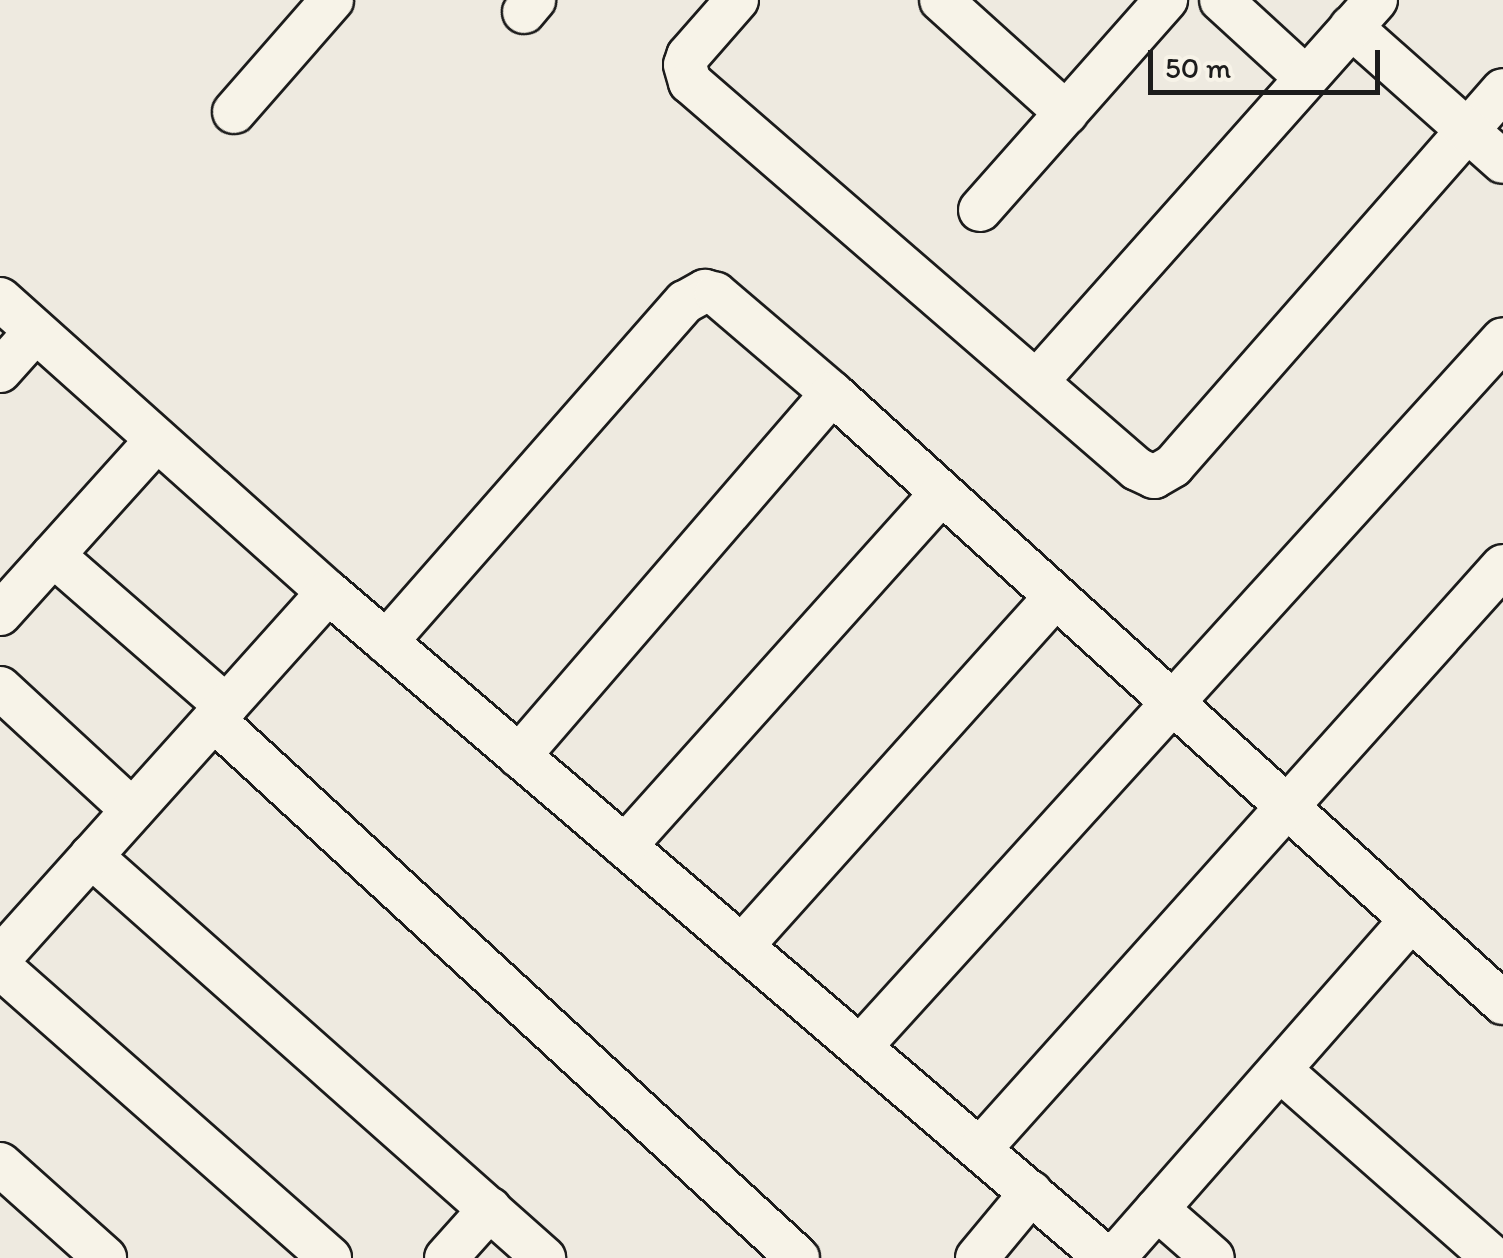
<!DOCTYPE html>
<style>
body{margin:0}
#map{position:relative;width:1503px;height:1258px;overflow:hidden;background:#eeeae0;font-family:Itim,sans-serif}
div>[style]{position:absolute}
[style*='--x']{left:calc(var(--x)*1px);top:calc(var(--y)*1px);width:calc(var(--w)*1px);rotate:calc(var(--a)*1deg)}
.roads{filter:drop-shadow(2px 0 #1c1c1c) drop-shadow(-2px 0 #1c1c1c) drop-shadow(0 2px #1c1c1c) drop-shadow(0 -2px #1c1c1c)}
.minor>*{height:42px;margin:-21px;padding:0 21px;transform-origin:21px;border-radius:21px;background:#f7f3e8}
span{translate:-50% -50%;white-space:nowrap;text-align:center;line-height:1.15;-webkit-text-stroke:8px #f7f3e8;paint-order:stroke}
.scale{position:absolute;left:1148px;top:50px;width:232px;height:45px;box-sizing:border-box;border:5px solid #1c1c1c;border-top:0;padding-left:12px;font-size:30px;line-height:35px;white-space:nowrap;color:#1c1c1c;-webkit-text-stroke:8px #f7f3e8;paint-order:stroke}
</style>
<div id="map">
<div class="roads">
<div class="minor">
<div style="--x:737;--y:0;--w:74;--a:131.2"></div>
<div style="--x:688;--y:56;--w:9;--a:108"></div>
<div style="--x:685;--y:65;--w:18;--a:74"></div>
<div style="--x:690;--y:82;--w:591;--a:40.89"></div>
<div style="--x:1137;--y:469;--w:19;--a:25"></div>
<div style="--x:1154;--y:477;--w:22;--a:-30"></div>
<div style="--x:1173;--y:466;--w:500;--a:-48.73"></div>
<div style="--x:941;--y:0;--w:169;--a:42.1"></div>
<div style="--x:1221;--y:0;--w:115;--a:42.5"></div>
<div style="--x:524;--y:12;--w:16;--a:-50"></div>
<div style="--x:1351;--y:27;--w:203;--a:41.6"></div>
<div style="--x:234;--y:112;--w:149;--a:-48.8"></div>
<div style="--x:980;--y:210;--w:281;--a:-48.5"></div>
<div style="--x:0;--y:299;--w:440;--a:41.8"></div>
<div style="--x:328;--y:592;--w:1024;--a:40.56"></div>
<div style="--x:0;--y:371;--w:52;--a:-48.1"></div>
<div style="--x:1037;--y:381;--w:510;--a:-48.34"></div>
<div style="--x:53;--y:555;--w:230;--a:41.1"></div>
<div style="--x:0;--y:614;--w:232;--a:-48"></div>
<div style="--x:386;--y:642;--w:453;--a:-48.7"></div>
<div style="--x:685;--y:302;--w:23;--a:-29"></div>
<div style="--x:705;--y:291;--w:11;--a:15"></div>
<div style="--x:716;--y:294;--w:153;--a:40.5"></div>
<div style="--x:832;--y:393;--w:907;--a:42.27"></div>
<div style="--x:0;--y:688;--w:180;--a:42.7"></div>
<div style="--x:214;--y:720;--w:794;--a:42.65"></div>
<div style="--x:519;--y:756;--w:479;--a:-49.2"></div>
<div style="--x:625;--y:846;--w:474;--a:-48.1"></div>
<div style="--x:91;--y:856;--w:606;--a:41.59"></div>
<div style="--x:742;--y:946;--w:469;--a:-48.1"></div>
<div style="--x:0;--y:958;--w:491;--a:-48.1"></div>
<div style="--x:0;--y:967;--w:440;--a:41.4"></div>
<div style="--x:860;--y:1047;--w:956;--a:-47.75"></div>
<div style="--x:1280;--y:1070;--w:284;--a:41.4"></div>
<div style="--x:980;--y:1149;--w:783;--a:-48.11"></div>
<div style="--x:0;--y:1164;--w:141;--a:41.8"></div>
<div style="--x:1157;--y:1209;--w:74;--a:41.2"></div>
<div style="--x:446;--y:1258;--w:66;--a:-48.1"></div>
<div style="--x:977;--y:1258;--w:85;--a:-50.3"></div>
<div style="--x:1114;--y:1258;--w:450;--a:-48.7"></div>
</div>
</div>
<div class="scale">50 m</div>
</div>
